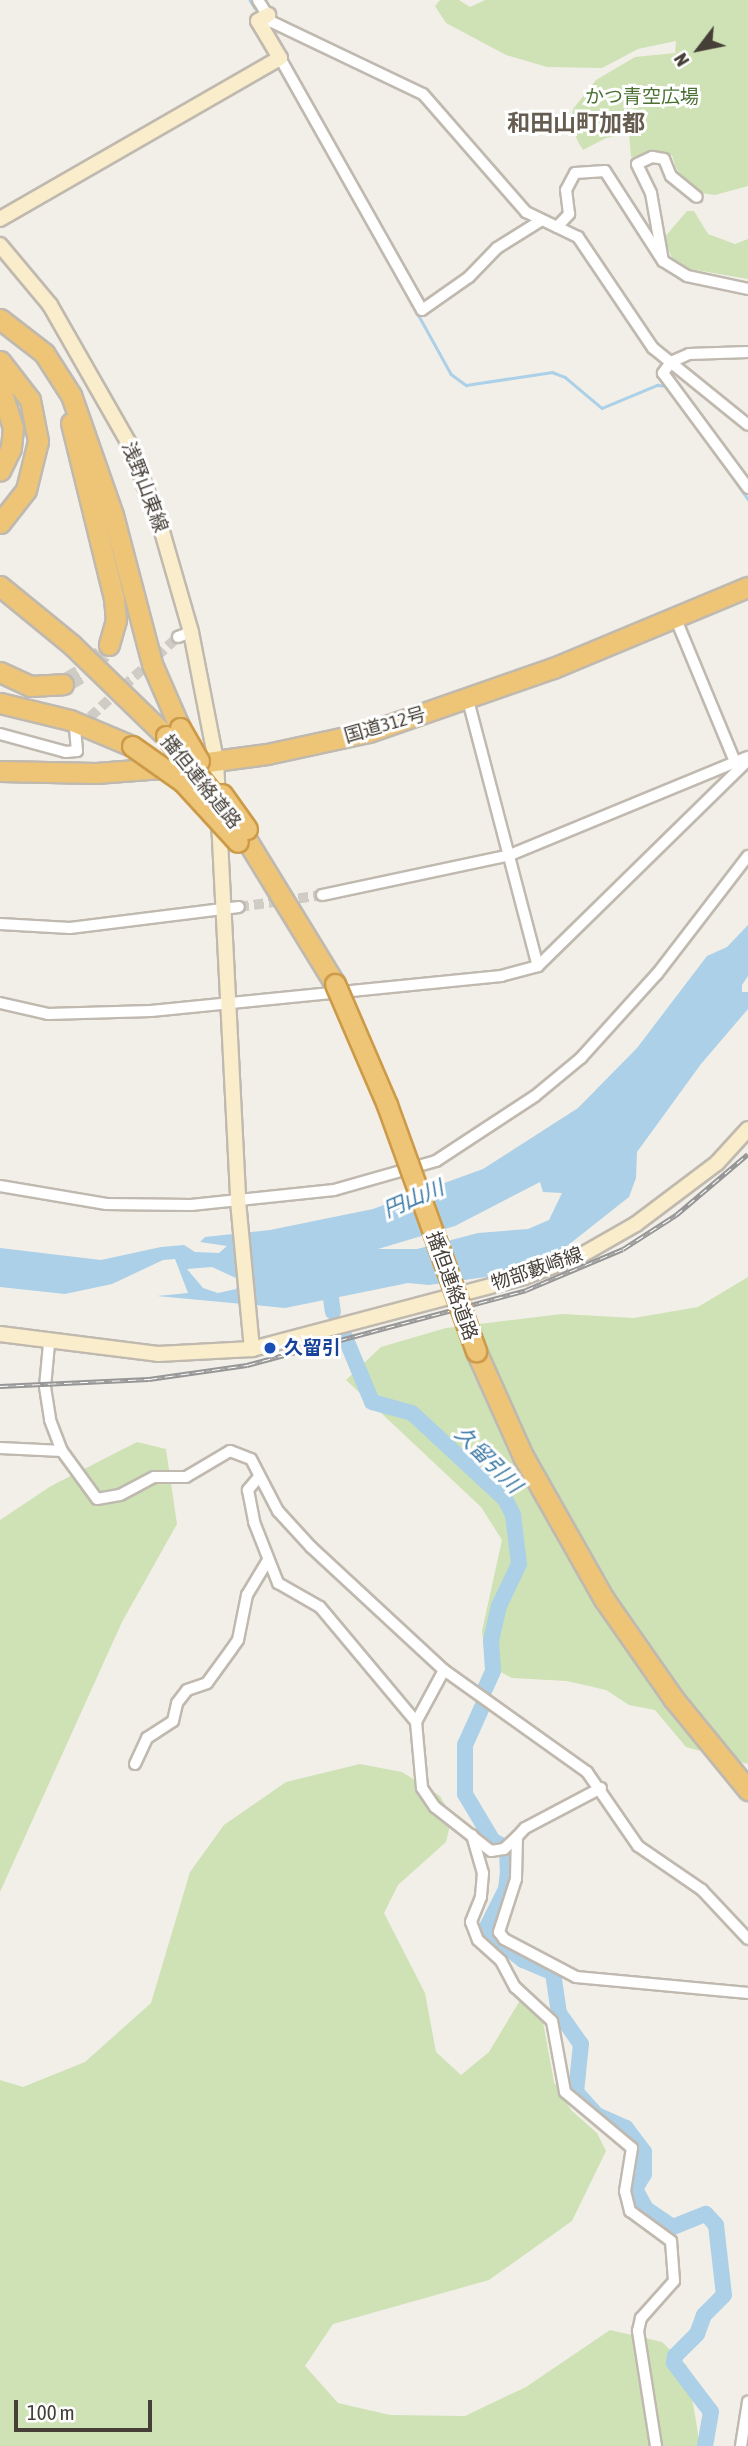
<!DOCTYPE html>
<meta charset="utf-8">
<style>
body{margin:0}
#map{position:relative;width:748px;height:2446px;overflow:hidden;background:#f2efe8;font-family:"Asap Condensed","Noto Sans JP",sans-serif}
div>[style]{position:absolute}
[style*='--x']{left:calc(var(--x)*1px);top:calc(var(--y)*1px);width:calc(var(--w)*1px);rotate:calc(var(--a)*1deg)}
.green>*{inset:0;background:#cee2b5}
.water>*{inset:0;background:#abd0e8}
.stream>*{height:2.5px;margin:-1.25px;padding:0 1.25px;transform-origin:1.25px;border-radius:1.25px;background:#abd0e8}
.river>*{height:16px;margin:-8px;padding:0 8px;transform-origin:8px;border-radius:8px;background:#abd0e8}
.street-tunnel>*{height:10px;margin-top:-5px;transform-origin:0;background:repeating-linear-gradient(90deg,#cfccc5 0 10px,transparent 0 15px)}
.highway-tunnel>*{height:19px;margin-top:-9.5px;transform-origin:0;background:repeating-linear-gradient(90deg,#cfccc5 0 19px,transparent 0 29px)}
.roads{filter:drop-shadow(2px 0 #c0b9af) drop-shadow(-2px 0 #c0b9af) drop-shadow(0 2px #c0b9af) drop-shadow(0 -2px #c0b9af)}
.street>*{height:10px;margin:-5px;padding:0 5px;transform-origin:5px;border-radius:5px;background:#fff}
.secondary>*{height:14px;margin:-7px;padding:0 7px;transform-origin:7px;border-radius:7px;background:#f9edcb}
.highway>*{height:19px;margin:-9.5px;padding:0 9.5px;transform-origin:9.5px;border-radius:9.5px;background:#eec577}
.rail>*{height:5px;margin-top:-2.5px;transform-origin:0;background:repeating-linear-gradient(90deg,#fff 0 8px,#969696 0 16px);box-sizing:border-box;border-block:2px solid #969696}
.bridges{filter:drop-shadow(2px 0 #cc9a48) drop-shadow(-2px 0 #cc9a48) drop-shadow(0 2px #cc9a48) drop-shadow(0 -2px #cc9a48)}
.highway-bridge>*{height:19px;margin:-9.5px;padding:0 9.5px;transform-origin:9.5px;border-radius:9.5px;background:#eec577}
.dots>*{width:19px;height:19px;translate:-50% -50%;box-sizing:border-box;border:4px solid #fff;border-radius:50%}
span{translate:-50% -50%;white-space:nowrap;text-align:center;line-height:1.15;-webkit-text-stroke:6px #fff;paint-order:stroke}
.park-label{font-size:19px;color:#4a7031}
.street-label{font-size:19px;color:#453f37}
.transit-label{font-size:19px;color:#164399;font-weight:700}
.left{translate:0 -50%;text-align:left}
.water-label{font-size:21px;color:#3c7aa5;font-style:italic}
.quarter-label{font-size:23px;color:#665d50;font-weight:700}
.north{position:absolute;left:664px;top:14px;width:70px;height:70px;-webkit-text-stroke:5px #fff;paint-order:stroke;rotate:238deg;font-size:19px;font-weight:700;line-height:28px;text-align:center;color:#453f37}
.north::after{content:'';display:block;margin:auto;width:24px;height:32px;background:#453f37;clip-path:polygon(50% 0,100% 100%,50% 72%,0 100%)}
.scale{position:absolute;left:14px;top:2400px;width:138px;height:32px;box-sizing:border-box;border:4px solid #453f37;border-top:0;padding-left:9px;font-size:21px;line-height:24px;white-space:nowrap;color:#453f37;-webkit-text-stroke:5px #fff;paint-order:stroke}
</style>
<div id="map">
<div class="green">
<div style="clip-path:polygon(440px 0,459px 0,470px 7px,485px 0,748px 0,748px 186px,715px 195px,694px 192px,676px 168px,672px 155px,631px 157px,629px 134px,606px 138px,583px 150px,578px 142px,571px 125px,573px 109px,596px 80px,635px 57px,675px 53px,676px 41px,638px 49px,602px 68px,547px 67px,506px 55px,446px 23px,435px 6px)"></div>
<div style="clip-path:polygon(687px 211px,694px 211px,708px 234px,735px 244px,748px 239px,748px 279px,690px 269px,672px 258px,664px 238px)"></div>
<div style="clip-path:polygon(748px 1277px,748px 1764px,686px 1747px,655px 1710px,629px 1705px,606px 1690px,567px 1681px,512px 1678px,486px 1664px,482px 1631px,502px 1540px,481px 1507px,346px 1380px,381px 1347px,446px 1328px,562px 1314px,634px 1318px,698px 1307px)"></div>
<div style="clip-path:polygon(137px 1442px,166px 1449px,177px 1524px,122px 1622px,0 1892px,0 1520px,51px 1486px)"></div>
<div style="clip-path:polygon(360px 1764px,402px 1772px,440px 1796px,452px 1817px,446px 1842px,398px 1885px,384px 1913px,425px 1993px,436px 2052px,461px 2075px,489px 2052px,522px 1997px,543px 2022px,554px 2082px,571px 2110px,597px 2133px,606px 2151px,572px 2221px,489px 2280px,333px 2324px,305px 2366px,338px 2403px,390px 2415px,465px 2416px,526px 2387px,610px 2330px,662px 2342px,687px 2366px,700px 2446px,0 2446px,0 2080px,23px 2087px,85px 2062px,151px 2003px,190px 1872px,224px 1825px,286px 1782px)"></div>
</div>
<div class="water">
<div style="clip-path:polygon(evenodd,748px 925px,748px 976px,742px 985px,742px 992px,748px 992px,748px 1009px,701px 1064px,637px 1152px,636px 1178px,629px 1197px,548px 1261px,500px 1275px,429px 1285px,408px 1283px,285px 1308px,157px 1296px,188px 1293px,175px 1259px,163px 1260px,112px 1284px,65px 1294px,0 1287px,0 1248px,101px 1260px,161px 1247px,184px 1245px,195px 1252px,219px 1253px,227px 1246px,200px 1242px,205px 1237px,270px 1230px,373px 1209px,483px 1169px,578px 1108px,637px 1048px,707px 956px,727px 947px,748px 925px,540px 1182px,543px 1192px,562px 1193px,549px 1220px,528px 1229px,478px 1233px,417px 1249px,378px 1249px,455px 1226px,540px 1182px,748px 925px,212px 1267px,238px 1279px,236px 1289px,218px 1293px,203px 1288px,187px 1269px,212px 1267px)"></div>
</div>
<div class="stream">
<div style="--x:250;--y:0;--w:9;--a:58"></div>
<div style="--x:297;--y:78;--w:81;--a:60.3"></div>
<div style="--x:376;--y:238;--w:155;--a:61.1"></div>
<div style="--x:451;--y:374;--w:19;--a:36"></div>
<div style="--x:466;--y:385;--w:87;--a:-8.6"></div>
<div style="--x:552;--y:372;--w:14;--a:21"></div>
<div style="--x:565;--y:377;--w:48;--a:40"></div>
<div style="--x:602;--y:408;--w:60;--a:-22.7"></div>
<div style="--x:657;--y:385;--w:10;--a:6"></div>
<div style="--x:734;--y:479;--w:24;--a:55"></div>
</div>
<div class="river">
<div style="--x:328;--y:1277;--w:35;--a:82"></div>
<div style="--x:345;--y:1337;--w:70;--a:67.4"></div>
<div style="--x:372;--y:1402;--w:41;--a:15.4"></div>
<div style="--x:412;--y:1413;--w:127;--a:42.8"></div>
<div style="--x:505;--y:1499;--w:18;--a:63"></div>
<div style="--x:513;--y:1515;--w:49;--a:83"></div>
<div style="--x:519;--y:1564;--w:47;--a:115.5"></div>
<div style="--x:499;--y:1606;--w:36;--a:103"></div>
<div style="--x:491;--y:1641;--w:30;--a:86"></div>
<div style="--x:493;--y:1671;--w:22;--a:114"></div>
<div style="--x:483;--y:1705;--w:44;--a:114.2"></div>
<div style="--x:465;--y:1745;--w:49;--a:90"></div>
<div style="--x:465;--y:1794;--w:55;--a:59.2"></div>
<div style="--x:493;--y:1841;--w:16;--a:27"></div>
<div style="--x:507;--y:1848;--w:23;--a:88"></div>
<div style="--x:508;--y:1871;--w:18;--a:96"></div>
<div style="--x:506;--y:1889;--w:47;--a:116.6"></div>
<div style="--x:485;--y:1931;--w:48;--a:37.3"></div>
<div style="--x:523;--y:1960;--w:33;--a:23"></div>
<div style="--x:553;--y:1973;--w:40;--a:81.5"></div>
<div style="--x:559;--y:2013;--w:38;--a:55"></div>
<div style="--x:581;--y:2044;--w:48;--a:95.9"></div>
<div style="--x:576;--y:2092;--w:31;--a:48"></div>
<div style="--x:597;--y:2115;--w:32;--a:24"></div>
<div style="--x:626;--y:2128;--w:30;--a:53"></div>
<div style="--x:644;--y:2152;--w:22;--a:90"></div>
<div style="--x:644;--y:2174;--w:17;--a:121"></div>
<div style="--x:635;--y:2189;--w:23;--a:61"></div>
<div style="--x:646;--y:2209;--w:32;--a:34"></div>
<div style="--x:673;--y:2227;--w:35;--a:-22"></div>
<div style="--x:706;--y:2214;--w:15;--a:48"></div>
<div style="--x:716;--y:2225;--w:70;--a:83.5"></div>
<div style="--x:724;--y:2295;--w:28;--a:135"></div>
<div style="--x:704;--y:2315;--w:20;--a:110"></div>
<div style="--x:697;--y:2334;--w:31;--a:135"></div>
<div style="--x:675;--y:2356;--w:7;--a:98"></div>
<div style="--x:674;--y:2363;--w:61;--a:52.9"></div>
<div style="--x:711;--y:2412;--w:35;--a:100"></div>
</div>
<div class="street-tunnel">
<div style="--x:79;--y:727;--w:134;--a:-42.3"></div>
<div style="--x:239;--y:907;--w:84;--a:-8.2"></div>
</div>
<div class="highway-tunnel">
<div style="--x:63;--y:684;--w:31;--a:-31"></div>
<div style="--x:90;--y:668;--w:30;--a:-50"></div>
</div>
<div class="roads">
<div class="street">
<div style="--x:258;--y:0;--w:26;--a:58"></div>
<div style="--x:272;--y:22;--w:167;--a:25.5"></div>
<div style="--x:423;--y:94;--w:157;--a:48.9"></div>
<div style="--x:526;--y:212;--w:58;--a:25.7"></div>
<div style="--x:578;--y:237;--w:134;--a:56"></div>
<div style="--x:653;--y:348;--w:122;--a:39"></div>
<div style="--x:280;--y:58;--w:289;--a:60.6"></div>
<div style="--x:422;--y:310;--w:57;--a:-35.1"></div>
<div style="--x:469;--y:277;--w:40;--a:-46"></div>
<div style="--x:497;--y:248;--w:51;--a:-32.1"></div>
<div style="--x:557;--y:227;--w:18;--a:-47"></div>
<div style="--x:569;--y:214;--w:24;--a:-97"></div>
<div style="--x:566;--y:190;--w:19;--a:-62"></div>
<div style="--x:575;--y:173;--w:30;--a:-4"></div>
<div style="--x:605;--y:171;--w:107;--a:57.2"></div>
<div style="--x:663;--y:261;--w:69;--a:-100"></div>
<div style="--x:651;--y:193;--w:32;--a:-116"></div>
<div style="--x:637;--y:164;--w:17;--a:-25"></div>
<div style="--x:652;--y:157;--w:12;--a:9"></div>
<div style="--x:664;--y:159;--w:18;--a:68"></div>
<div style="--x:671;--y:176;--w:33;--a:39"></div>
<div style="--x:663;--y:261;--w:28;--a:32"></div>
<div style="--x:687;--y:276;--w:62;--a:12"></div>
<div style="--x:748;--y:352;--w:59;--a:178.1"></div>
<div style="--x:689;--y:354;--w:20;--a:156"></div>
<div style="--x:671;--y:362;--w:14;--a:126"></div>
<div style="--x:663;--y:373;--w:143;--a:53.5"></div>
<div style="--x:675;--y:617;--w:157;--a:67.5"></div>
<div style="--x:178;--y:637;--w:14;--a:-21"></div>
<div style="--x:468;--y:700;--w:275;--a:75.3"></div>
<div style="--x:0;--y:734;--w:68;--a:15.3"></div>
<div style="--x:66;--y:752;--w:11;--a:-5"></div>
<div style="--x:77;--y:751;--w:21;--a:-95"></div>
<div style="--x:322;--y:895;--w:192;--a:-12"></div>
<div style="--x:510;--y:855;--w:257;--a:-22.4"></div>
<div style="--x:0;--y:924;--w:70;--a:3.3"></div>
<div style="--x:70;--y:928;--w:170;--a:-7.1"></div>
<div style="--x:0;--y:1003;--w:49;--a:12.9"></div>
<div style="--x:48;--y:1014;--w:103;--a:-1.7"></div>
<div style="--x:151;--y:1011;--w:352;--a:-5.7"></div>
<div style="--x:501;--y:976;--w:38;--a:-15"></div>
<div style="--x:538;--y:966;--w:294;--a:-44.4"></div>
<div style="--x:0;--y:1186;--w:108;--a:9.6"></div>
<div style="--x:106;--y:1204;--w:85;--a:0.7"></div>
<div style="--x:191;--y:1205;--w:144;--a:-6"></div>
<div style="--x:334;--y:1190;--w:106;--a:-15.9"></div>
<div style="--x:436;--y:1161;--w:118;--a:-33.3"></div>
<div style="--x:535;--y:1096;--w:60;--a:-39.6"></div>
<div style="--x:581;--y:1058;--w:113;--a:-47.9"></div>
<div style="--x:657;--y:974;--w:149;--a:-52.4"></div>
<div style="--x:49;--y:1344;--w:43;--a:95.3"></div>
<div style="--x:45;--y:1387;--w:33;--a:81"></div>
<div style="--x:50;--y:1420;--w:33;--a:69"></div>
<div style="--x:62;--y:1451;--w:59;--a:53.9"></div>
<div style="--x:97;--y:1499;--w:23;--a:-10"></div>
<div style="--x:120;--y:1495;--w:38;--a:-28"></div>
<div style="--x:154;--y:1477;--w:32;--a:0"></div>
<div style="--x:186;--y:1477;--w:51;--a:-30.6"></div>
<div style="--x:230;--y:1451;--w:22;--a:21"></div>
<div style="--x:251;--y:1459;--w:59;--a:62.6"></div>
<div style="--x:278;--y:1511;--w:49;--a:47.5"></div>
<div style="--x:311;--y:1547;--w:181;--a:42.8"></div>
<div style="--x:444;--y:1670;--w:176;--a:35.5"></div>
<div style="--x:587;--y:1772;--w:90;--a:55.4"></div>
<div style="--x:638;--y:1846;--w:78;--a:34.5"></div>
<div style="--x:702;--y:1890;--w:67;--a:46.8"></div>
<div style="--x:0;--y:1448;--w:62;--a:2.8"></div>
<div style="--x:258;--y:1478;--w:16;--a:130"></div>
<div style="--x:248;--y:1490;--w:33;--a:79"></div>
<div style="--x:254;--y:1522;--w:66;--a:68.5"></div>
<div style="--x:278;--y:1583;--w:48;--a:29.7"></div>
<div style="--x:320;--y:1607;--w:150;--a:50.1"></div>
<div style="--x:416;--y:1722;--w:66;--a:84.8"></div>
<div style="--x:422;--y:1788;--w:23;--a:56"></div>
<div style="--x:435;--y:1807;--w:71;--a:38.2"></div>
<div style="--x:491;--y:1851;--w:13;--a:-9"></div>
<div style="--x:504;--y:1849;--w:18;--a:-43"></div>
<div style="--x:416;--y:1722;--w:59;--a:-61.7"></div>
<div style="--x:135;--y:1764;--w:29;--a:-65"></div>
<div style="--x:147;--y:1738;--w:31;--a:-33"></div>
<div style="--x:173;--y:1721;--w:18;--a:-77"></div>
<div style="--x:177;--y:1703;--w:16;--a:-52"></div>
<div style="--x:187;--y:1690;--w:21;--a:-19"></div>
<div style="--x:207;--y:1683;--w:41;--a:-54"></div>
<div style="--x:231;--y:1650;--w:12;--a:-55"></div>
<div style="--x:238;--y:1640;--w:46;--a:-78.7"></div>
<div style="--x:247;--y:1595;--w:39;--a:-59"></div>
<div style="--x:601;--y:1788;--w:86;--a:152.2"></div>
<div style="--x:525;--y:1828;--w:12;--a:132"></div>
<div style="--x:517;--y:1837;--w:42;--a:91.4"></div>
<div style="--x:516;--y:1879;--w:56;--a:107.8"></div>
<div style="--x:499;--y:1932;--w:9;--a:54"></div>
<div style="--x:504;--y:1939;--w:81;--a:27.8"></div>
<div style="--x:576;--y:1977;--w:173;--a:5.3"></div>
<div style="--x:472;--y:1835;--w:40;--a:74"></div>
<div style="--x:483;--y:1873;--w:24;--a:95"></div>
<div style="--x:481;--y:1897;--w:27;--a:112"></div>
<div style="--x:471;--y:1922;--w:19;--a:69"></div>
<div style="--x:478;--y:1940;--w:31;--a:42"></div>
<div style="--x:501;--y:1961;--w:30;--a:62"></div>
<div style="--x:515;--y:1987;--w:50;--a:42.6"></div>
<div style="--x:552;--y:2021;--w:72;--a:79.6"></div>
<div style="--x:565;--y:2092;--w:87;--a:39.9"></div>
<div style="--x:632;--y:2148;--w:44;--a:99.2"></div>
<div style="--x:625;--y:2191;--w:21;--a:76"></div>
<div style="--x:630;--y:2211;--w:51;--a:36.2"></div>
<div style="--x:671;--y:2241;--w:40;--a:85.7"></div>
<div style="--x:674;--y:2281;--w:50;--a:131.7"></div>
<div style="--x:641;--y:2318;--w:13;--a:103"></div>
<div style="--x:638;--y:2331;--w:116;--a:81.1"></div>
<div style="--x:741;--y:2446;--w:45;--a:-81"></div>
</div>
<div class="secondary">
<div style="--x:0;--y:219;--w:323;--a:-29.9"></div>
<div style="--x:280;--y:58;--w:43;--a:-120.7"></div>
<div style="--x:258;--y:21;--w:12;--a:-31"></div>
<div style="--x:0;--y:245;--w:78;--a:50.2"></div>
<div style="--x:50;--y:305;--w:158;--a:60.3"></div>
<div style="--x:128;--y:442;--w:92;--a:69"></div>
<div style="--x:161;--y:528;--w:108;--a:73.9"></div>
<div style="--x:191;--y:632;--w:131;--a:79"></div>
<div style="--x:216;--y:761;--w:441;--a:87.1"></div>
<div style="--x:238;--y:1201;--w:149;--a:84.6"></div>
<div style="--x:0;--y:1334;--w:159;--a:7.2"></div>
<div style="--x:158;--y:1354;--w:94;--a:-3"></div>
<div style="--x:252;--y:1349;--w:281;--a:-14.8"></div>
<div style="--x:524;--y:1277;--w:60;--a:-20.6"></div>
<div style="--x:580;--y:1256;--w:64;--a:-29.7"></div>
<div style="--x:636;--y:1224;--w:101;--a:-37"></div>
<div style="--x:717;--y:1163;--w:46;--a:-47.6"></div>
</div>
<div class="highway">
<div style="--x:0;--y:319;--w:56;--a:37.7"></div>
<div style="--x:44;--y:353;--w:50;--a:57.3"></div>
<div style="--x:71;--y:395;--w:127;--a:70.7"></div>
<div style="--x:113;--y:515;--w:154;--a:75.3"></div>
<div style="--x:152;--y:664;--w:70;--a:66.4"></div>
<div style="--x:0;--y:361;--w:49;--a:52.4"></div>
<div style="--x:30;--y:400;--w:42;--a:79"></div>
<div style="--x:38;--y:441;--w:50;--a:103.8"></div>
<div style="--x:26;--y:490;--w:42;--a:128.2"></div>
<div style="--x:0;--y:386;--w:44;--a:72.8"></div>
<div style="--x:13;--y:428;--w:20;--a:96"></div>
<div style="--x:11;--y:448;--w:25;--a:116"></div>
<div style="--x:71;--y:423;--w:180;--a:76.2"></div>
<div style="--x:114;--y:598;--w:22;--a:85"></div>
<div style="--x:116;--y:620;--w:26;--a:106"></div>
<div style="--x:0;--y:586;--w:93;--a:39.3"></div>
<div style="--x:72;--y:645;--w:131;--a:44.1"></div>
<div style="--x:0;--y:672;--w:33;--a:25"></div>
<div style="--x:30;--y:686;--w:33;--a:-3"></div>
<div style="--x:0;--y:703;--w:72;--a:13.7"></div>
<div style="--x:70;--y:720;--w:67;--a:22.8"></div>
<div style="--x:0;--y:771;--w:96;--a:1.2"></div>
<div style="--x:96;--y:773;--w:66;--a:-4.3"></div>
<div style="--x:162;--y:768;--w:106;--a:-7.6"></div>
<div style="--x:267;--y:754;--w:104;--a:-12.2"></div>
<div style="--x:369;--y:732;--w:195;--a:-19.2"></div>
<div style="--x:553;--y:668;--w:211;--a:-22.6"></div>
<div style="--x:243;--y:834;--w:176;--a:58.5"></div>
<div style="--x:476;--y:1351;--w:115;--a:65.9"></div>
<div style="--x:523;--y:1456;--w:164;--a:60.5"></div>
<div style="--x:604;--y:1599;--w:121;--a:55.1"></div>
<div style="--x:673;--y:1698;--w:119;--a:50.8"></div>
</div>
</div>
<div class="rail">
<div style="--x:0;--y:1386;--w:149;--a:-2.7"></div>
<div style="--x:149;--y:1379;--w:99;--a:-8.1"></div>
<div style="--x:247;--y:1365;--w:289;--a:-15"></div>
<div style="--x:526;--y:1290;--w:105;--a:-22.9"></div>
<div style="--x:623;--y:1249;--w:63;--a:-32.7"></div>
<div style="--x:676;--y:1215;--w:94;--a:-40.3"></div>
</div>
<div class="bridges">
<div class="highway-bridge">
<div style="--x:180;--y:728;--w:38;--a:60"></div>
<div style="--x:166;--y:736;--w:92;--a:51.1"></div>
<div style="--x:132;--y:746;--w:62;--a:35.2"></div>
<div style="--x:183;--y:782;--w:81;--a:47.5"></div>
<div style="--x:222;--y:794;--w:43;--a:54.5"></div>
<div style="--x:335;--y:984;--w:132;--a:66.7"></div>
<div style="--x:387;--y:1105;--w:262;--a:70.1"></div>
</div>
</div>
<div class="dots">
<div style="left:270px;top:1348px;background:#1a4fb4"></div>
</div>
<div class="park-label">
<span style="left:642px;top:97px">かつ青空広場</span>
</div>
<div class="street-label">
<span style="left:145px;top:487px;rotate:69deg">浅野山東線</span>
<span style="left:385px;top:725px;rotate:-16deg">国道312号</span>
<span style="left:201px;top:782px;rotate:51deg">播但連絡道路</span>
<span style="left:537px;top:1269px;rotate:-19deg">物部藪崎線</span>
<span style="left:452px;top:1286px;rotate:70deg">播但連絡道路</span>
</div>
<div class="transit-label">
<span class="left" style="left:284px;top:1348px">久留引</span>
</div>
<div class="water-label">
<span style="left:413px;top:1198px;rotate:-23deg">円山川</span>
<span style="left:489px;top:1459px;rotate:45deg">久留引川</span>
</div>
<div class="quarter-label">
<span style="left:576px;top:123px">和田山町加都</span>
</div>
<div class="north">N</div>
<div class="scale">100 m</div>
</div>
